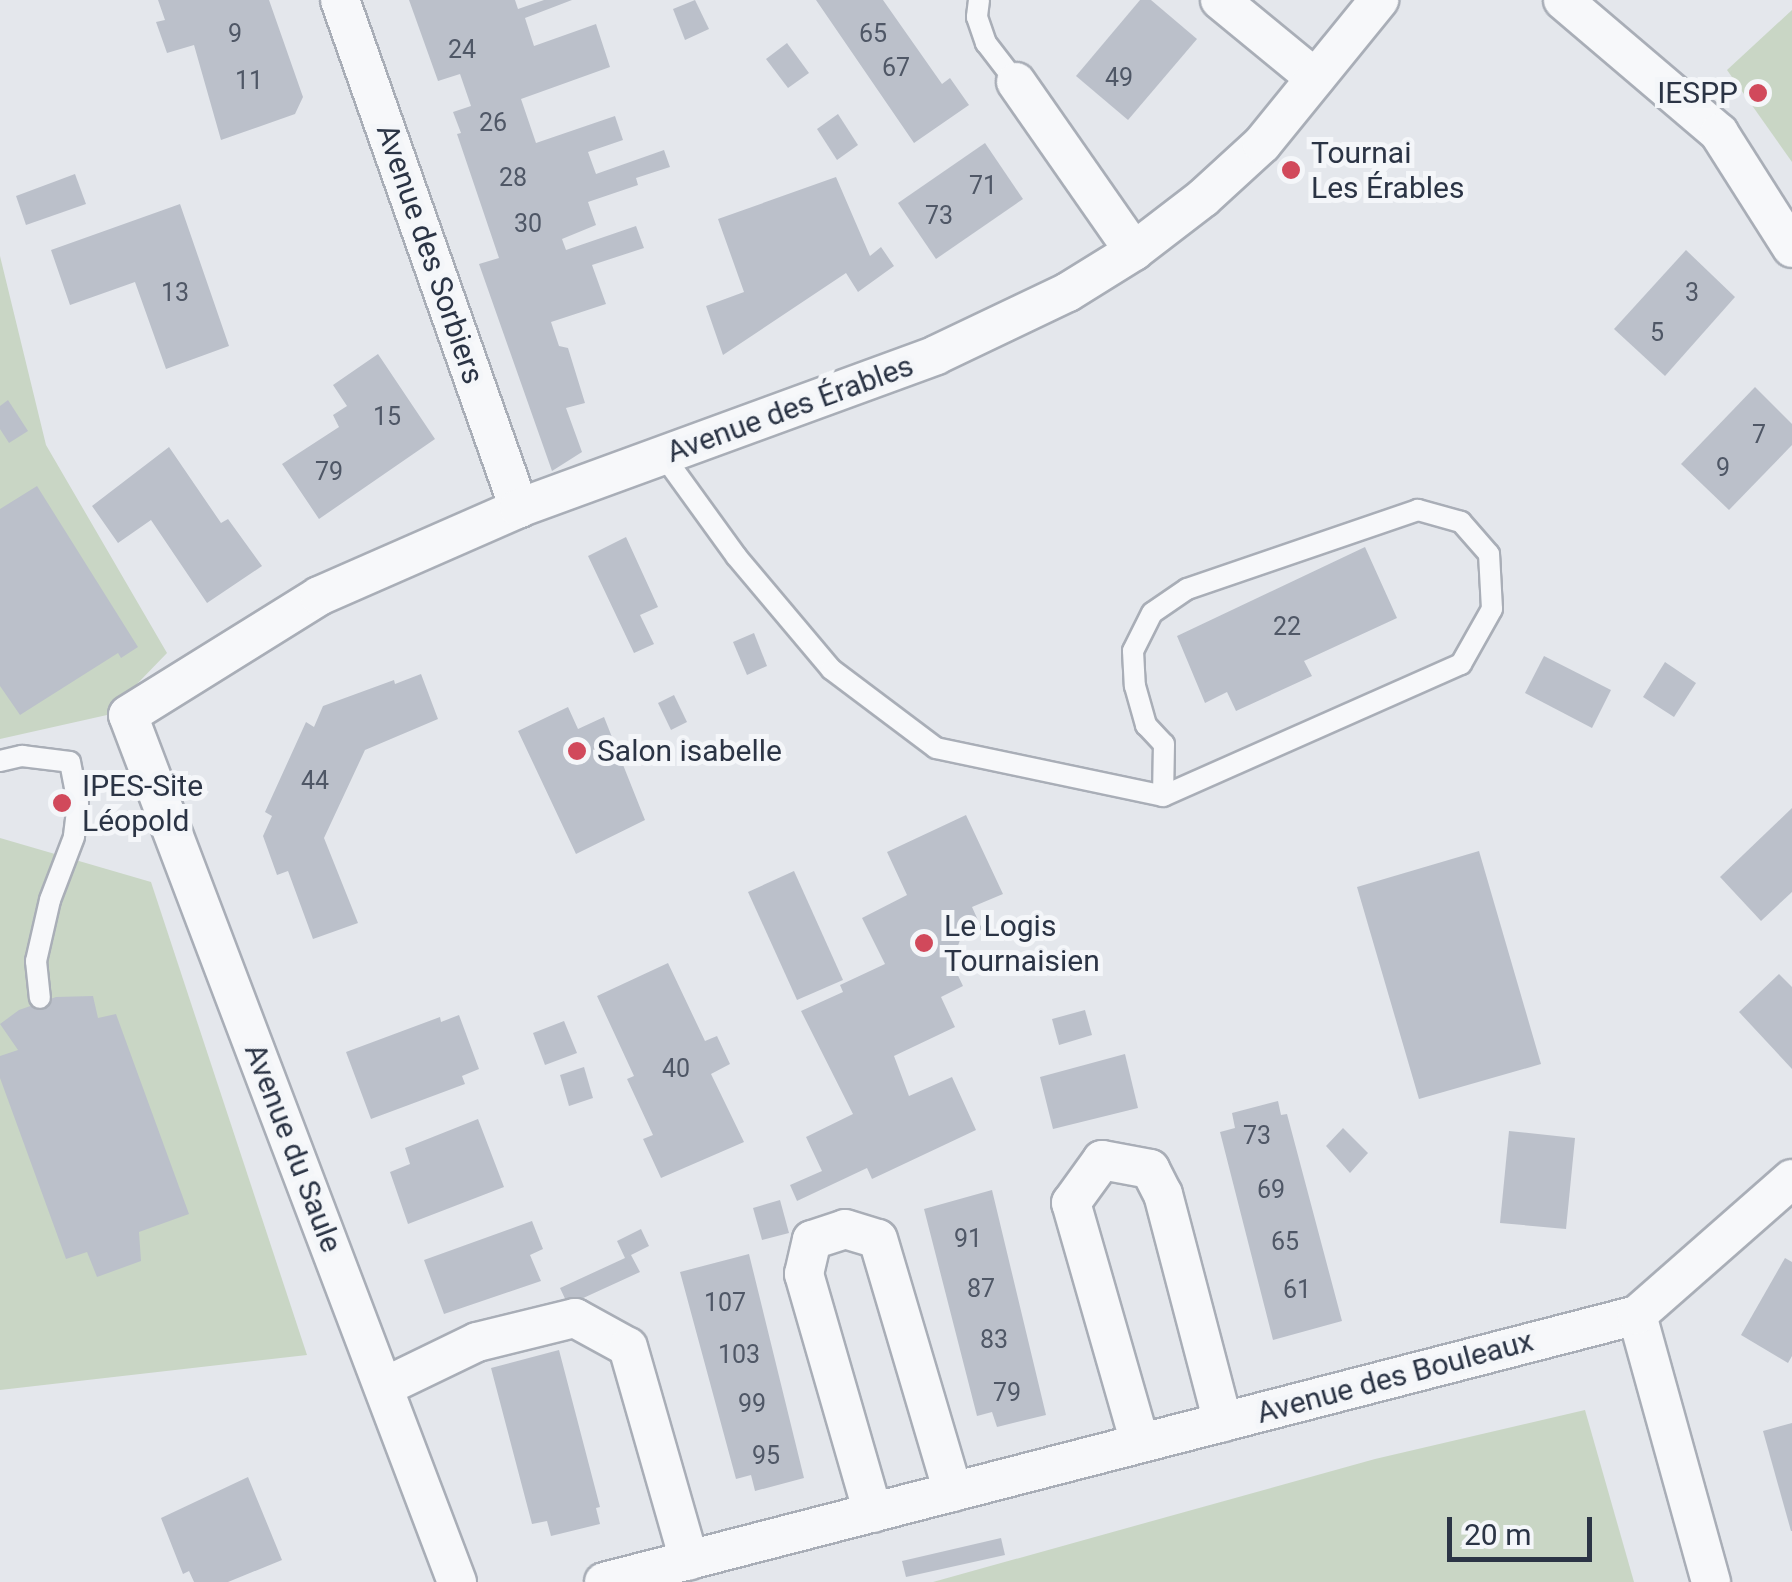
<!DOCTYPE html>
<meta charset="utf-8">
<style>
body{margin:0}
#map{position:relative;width:1792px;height:1582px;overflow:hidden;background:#e4e7ec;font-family:Roboto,sans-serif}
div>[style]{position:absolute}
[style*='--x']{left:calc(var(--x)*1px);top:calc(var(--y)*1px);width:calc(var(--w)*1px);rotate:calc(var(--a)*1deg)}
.green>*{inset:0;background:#c9d6c5}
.building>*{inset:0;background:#bbc0ca}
.roads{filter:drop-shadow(2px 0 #a9aeb7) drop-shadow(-2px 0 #a9aeb7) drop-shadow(0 2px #a9aeb7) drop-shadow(0 -2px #a9aeb7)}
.service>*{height:20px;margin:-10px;padding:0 10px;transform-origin:10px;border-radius:10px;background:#f7f8fa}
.minor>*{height:38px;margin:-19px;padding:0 19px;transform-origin:19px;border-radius:19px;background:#f7f8fa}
.dots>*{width:28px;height:28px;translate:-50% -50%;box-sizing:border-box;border:5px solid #f4f6f9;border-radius:50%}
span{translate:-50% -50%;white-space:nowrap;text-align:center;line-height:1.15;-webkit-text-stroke:10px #f4f6f9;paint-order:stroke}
.number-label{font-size:25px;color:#4f5766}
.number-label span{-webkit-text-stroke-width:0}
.poi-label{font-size:30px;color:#2b3445}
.right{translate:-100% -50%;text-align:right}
.left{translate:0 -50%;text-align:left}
.street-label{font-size:30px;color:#2b3445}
.scale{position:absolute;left:1447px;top:1517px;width:145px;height:45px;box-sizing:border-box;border:5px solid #2b3445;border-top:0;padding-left:12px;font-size:30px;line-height:35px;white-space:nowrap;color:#2b3445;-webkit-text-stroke:8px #f4f6f9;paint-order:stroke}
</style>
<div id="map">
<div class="green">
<div style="clip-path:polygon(1792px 10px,1792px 162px,1727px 70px)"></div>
<div style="clip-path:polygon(0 256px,46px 445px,167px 653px,107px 715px,0 739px)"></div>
<div style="clip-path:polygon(0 838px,151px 882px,307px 1355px,0 1390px)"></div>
<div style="clip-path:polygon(1585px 1410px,1634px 1582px,933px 1582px,1375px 1459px)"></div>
</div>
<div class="building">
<div style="clip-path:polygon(158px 0,269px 0,303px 97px,295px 114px,221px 140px,194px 45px,167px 53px,156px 22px,165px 20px)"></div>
<div style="clip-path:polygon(409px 0,515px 0,518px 9px,544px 0,572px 0,525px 18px,534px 46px,596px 24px,610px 67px,521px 99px,536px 143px,615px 116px,623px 140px,588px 152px,596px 174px,664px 150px,670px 167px,636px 178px,638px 185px,588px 202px,596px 225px,562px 239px,566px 250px,636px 226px,644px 248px,592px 265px,606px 304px,551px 322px,559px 346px,568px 348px,585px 403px,566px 408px,582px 452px,552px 471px,479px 264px,499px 258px,457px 134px,461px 133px,453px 112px,471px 106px,460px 74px,438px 81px)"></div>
<div style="clip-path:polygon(695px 0,709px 29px,685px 40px,673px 9px)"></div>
<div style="clip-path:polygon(816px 0,883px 0,942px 84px,950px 78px,969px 105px,914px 143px)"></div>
<div style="clip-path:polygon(1140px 0,1151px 0,1197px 39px,1128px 120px,1076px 76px)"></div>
<div style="clip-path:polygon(787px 43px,809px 73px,788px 88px,766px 59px)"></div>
<div style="clip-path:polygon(838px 114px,858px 145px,837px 160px,817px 129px)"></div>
<div style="clip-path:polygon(985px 143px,1023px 199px,936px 259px,898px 203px)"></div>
<div style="clip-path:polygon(75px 174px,86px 204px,26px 225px,16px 196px)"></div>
<div style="clip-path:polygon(836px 177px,870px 256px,881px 247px,894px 266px,858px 292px,846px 273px,723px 355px,706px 306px,744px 292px,718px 219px)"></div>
<div style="clip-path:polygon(180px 204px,229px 346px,166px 369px,135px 282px,70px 305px,51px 250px)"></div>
<div style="clip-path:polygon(1686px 250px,1735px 297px,1665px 376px,1614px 329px)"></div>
<div style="clip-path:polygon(378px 354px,435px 439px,319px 519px,282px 464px,339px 427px,333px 415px,347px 406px,333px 385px)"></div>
<div style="clip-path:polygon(1755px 387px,1792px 424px,1792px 445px,1729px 510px,1681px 464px)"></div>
<div style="clip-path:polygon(8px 400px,28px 431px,9px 443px,0 429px,0 406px)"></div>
<div style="clip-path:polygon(169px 447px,221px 523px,228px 519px,262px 566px,207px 603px,151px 520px,118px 543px,92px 506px)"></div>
<div style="clip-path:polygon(37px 486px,138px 647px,121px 658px,118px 653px,20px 715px,0 686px,0 509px)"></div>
<div style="clip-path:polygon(626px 537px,658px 607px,640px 615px,654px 644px,634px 653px,588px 556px)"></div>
<div style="clip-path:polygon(1365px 547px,1397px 618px,1304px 661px,1312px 676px,1236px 711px,1227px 692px,1205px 703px,1177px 636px)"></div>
<div style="clip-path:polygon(754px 633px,767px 666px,747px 675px,733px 642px)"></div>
<div style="clip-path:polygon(1544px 656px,1611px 690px,1592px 728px,1525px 693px)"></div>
<div style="clip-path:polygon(1665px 662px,1696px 683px,1674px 717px,1643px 697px)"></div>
<div style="clip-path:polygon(421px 674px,438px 719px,365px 750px,324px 838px,358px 923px,313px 939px,288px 871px,277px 875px,263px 836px,272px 816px,265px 812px,306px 722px,314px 727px,323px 706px,394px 680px,395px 684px)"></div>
<div style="clip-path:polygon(674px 695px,687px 722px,671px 730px,658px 703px)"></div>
<div style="clip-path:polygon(568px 707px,578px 729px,604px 717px,645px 820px,576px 854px,518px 731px)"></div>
<div style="clip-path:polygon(1792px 808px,1792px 892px,1761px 921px,1720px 877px)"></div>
<div style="clip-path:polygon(966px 815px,1003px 894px,972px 907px,982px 929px,960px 940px,952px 963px,963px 986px,941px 997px,955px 1027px,894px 1056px,909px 1096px,952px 1077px,976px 1130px,872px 1179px,867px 1168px,797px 1201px,790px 1185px,822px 1171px,806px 1137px,853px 1114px,801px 1011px,843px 992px,840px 985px,885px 964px,862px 918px,907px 895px,887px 852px)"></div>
<div style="clip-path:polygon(1479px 851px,1541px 1064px,1419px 1099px,1357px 887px)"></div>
<div style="clip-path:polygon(794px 871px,843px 980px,797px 1000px,748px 892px)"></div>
<div style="clip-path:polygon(668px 963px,705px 1041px,717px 1036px,730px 1064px,711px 1074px,744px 1142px,661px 1178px,643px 1139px,653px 1135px,627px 1079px,634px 1076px,597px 996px)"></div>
<div style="clip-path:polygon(1779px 974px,1792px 987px,1792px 1069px,1739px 1012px)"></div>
<div style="clip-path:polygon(93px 996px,98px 1018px,116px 1014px,189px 1214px,139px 1232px,141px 1261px,97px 1277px,87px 1252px,66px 1259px,0 1078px,0 1056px,18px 1050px,0 1024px,19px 1010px,56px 997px)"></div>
<div style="clip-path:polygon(1085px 1010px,1092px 1035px,1059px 1045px,1052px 1019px)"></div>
<div style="clip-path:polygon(459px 1015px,479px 1069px,462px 1076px,465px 1084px,371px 1119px,346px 1052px,440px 1017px,441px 1022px)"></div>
<div style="clip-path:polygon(564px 1021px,577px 1053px,545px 1065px,533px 1033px)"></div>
<div style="clip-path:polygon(1125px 1054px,1138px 1108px,1053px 1129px,1040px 1077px)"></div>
<div style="clip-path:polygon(584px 1067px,593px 1098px,569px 1106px,560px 1075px)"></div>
<div style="clip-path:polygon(1278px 1101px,1281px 1115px,1287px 1114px,1342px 1321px,1273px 1340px,1220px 1132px,1235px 1128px,1232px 1113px)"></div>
<div style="clip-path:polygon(478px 1119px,504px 1187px,408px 1224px,390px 1172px,410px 1164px,405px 1148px)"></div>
<div style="clip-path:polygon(1343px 1128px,1368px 1153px,1350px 1173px,1326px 1146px)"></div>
<div style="clip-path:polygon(1509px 1131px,1575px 1138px,1566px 1229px,1500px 1223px)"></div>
<div style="clip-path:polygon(992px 1190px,1046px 1415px,997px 1427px,992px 1412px,977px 1416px,924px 1209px)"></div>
<div style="clip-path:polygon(780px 1200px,789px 1233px,762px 1240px,753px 1208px)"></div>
<div style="clip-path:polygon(532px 1221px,543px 1249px,530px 1255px,541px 1281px,444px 1314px,424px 1260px)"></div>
<div style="clip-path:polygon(641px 1229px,649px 1246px,631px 1255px,640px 1272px,568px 1305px,560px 1288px,625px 1258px,617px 1241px)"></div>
<div style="clip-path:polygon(749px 1254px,804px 1478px,755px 1491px,751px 1475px,736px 1479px,680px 1272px)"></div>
<div style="clip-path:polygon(1785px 1258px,1792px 1262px,1792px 1356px,1788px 1363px,1741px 1335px)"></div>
<div style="clip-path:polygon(559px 1350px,600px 1507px,596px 1508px,600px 1524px,551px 1536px,547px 1521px,532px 1524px,491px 1368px)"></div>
<div style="clip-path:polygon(1792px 1423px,1792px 1531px,1791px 1531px,1763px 1431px)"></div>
<div style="clip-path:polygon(248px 1477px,282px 1560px,228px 1582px,194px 1582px,189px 1571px,183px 1574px,161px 1518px)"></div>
<div style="clip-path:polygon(1001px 1538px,1005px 1555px,906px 1577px,902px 1561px)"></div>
</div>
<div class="roads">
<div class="service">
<div style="--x:979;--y:0;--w:17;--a:97"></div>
<div style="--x:977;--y:17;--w:28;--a:71"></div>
<div style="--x:986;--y:43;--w:49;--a:52.4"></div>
<div style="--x:663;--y:455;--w:125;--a:54.1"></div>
<div style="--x:736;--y:556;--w:148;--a:49.9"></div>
<div style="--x:831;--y:669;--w:131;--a:37"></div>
<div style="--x:936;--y:748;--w:232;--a:11.9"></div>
<div style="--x:1163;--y:796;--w:326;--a:-23.9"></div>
<div style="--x:1461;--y:664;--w:63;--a:-60.6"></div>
<div style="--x:1492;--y:609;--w:55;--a:-93.1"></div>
<div style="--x:1489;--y:554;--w:43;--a:-131.2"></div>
<div style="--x:1461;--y:522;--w:45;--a:-164.4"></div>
<div style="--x:1418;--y:510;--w:244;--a:161.1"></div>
<div style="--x:1187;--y:589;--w:42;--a:145.6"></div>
<div style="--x:1152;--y:613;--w:42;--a:116.6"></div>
<div style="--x:1133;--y:651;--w:35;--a:87"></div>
<div style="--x:1135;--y:686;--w:41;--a:74.2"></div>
<div style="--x:1146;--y:725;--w:26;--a:47"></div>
<div style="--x:1164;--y:744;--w:52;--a:91.1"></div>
<div style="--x:0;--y:761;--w:23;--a:-13"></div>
<div style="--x:22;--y:756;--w:48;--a:7.1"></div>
<div style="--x:70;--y:762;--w:42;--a:79"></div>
<div style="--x:78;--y:803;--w:34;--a:97"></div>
<div style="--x:74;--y:837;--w:67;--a:110.9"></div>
<div style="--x:50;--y:900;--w:63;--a:102.9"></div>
<div style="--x:36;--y:961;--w:37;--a:84"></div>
</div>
<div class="minor">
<div style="--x:340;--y:0;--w:539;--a:70.59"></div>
<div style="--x:1220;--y:0;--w:123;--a:39.4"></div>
<div style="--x:1563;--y:0;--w:205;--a:40.4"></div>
<div style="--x:1719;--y:133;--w:136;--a:57.6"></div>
<div style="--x:1016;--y:82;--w:206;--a:55.1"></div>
<div style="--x:1637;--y:1315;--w:277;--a:74.5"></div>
<div style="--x:384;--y:1387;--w:103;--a:-25.8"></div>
<div style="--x:477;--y:1342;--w:101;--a:-13.8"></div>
<div style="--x:575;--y:1318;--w:60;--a:28.7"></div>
<div style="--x:628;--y:1347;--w:222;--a:74"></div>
<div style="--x:1140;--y:1443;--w:250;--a:-106"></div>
<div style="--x:1071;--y:1203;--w:53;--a:-54.2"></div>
<div style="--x:1102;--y:1160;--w:49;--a:10.6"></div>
<div style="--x:1150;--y:1169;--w:28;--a:63"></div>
<div style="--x:1163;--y:1194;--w:236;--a:75.3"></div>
<div style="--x:873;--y:1513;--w:249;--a:-106.1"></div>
<div style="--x:804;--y:1274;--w:35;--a:-77"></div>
<div style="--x:812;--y:1240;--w:35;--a:-18"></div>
<div style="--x:845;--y:1229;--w:34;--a:17"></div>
<div style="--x:878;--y:1239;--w:264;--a:73.5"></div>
<div style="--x:457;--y:1582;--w:927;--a:-110.78"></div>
<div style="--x:128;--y:715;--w:225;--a:-31.9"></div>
<div style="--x:319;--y:596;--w:219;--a:-23.7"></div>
<div style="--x:519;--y:508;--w:444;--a:-20.1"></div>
<div style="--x:936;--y:355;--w:146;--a:-25.5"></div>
<div style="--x:1068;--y:292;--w:78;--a:-31.8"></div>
<div style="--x:1134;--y:251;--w:87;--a:-37.5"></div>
<div style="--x:1203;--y:198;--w:80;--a:-42.5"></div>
<div style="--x:1262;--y:144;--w:186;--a:-50.9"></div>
<div style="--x:604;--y:1582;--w:1067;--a:-14.49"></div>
<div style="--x:1637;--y:1315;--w:206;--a:-41.3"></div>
</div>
</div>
<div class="dots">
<div style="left:1758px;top:93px;background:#d1495b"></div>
<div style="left:1291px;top:170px;background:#d1495b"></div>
<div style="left:577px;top:751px;background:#d1495b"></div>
<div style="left:62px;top:803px;background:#d1495b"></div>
<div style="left:924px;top:943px;background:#d1495b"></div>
</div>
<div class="number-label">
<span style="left:235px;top:34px">9</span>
<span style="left:873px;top:34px">65</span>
<span style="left:462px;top:50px">24</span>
<span style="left:896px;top:68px">67</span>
<span style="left:1119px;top:78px">49</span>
<span style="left:249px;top:81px">11</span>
<span style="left:493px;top:123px">26</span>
<span style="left:513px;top:178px">28</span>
<span style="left:983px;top:186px">71</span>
<span style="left:939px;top:216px">73</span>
<span style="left:528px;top:224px">30</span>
<span style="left:175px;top:293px">13</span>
<span style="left:1692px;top:293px">3</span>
<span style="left:1657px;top:333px">5</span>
<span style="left:387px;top:417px">15</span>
<span style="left:1759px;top:435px">7</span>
<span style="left:1723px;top:468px">9</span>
<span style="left:329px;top:472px">79</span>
<span style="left:1287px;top:627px">22</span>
<span style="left:315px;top:781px">44</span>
<span style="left:676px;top:1069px">40</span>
<span style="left:1257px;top:1136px">73</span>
<span style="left:1271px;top:1190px">69</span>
<span style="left:968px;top:1239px">91</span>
<span style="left:1285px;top:1242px">65</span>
<span style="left:981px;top:1289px">87</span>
<span style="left:1297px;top:1290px">61</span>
<span style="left:725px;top:1303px">107</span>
<span style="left:994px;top:1340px">83</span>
<span style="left:739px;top:1355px">103</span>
<span style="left:1007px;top:1393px">79</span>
<span style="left:752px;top:1404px">99</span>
<span style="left:766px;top:1456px">95</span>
</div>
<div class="poi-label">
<span class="right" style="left:1738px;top:93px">IESPP</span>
<span class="left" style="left:1311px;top:170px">Tournai<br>Les Érables</span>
<span class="left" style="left:597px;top:751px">Salon isabelle</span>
<span class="left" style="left:82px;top:803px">IPES-Site<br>Léopold</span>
<span class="left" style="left:944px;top:943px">Le Logis<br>Tournaisien</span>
</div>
<div class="street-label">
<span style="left:430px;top:254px;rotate:71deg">Avenue des Sorbiers</span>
<span style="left:790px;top:409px;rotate:-20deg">Avenue des Érables</span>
<span style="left:293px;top:1148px;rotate:69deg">Avenue du Saule</span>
<span style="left:1395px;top:1377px;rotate:-15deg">Avenue des Bouleaux</span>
</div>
<div class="scale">20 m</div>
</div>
